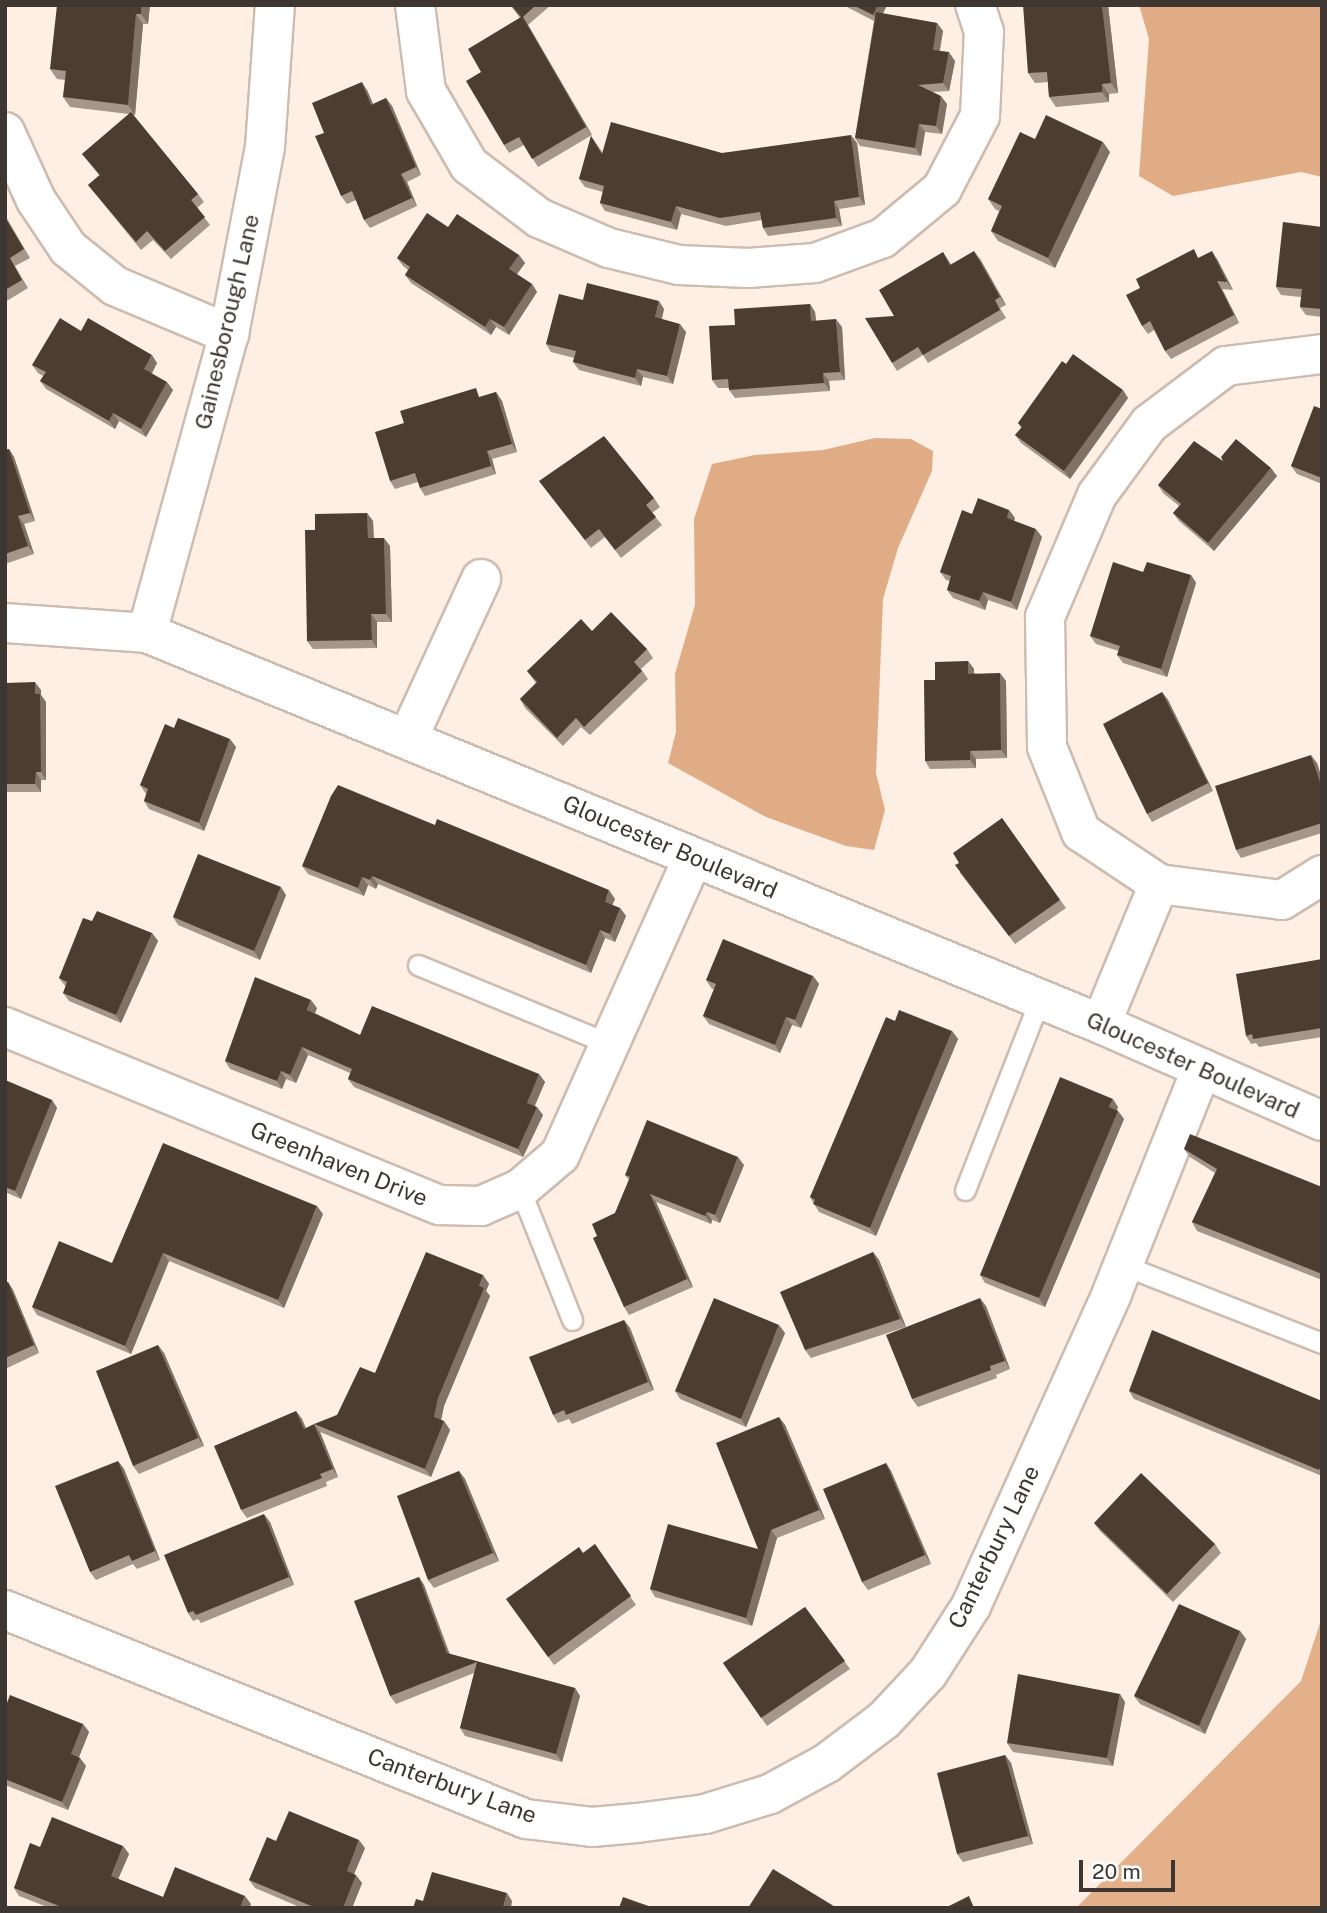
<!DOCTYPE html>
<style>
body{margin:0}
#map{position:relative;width:1327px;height:1913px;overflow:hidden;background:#feefe5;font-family:"Public Sans",sans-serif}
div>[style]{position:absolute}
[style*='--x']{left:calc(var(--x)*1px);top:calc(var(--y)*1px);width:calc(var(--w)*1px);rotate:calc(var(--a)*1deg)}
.forest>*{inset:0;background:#e4b08a}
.water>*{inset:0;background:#e0ac86}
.roads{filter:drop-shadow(2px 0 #cdbcb0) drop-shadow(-2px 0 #cdbcb0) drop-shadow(0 2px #cdbcb0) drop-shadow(0 -2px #cdbcb0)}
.service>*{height:19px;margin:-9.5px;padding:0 9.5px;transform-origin:9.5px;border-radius:9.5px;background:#fff}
.minor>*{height:38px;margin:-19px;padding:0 19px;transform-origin:19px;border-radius:19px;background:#fff}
.wall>*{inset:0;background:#a5968c}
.shaded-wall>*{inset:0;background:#817268}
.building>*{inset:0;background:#4c3d33}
span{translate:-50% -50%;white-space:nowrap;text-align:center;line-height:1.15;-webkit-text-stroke:7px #fff;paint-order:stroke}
.street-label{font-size:23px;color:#3d3631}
.frame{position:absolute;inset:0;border:7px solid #3d3631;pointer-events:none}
.scale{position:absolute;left:1079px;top:1860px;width:96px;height:32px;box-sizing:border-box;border:4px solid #3d3631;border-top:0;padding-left:9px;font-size:21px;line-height:24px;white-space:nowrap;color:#3d3631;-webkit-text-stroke:5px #fff;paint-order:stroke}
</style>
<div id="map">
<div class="forest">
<div style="clip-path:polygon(1322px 1617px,1322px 1908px,1076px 1908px,1301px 1681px)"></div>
</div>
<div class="water">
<div style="clip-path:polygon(1139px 5px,1322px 5px,1322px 177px,1301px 172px,1173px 196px,1139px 176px,1149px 39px)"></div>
<div style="clip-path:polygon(875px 438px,911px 439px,933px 451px,932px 471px,898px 548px,883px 599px,876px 773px,885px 810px,874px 850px,846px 846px,766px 817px,668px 763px,676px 732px,675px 674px,695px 605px,694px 519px,712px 464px,755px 455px,823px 450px)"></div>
</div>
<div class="roads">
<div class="service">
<div style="--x:418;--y:965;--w:208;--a:22.4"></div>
<div style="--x:520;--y:1189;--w:141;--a:68.3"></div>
<div style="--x:965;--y:1190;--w:205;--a:-68.6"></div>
<div style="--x:1123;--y:1265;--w:214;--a:21.4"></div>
</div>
<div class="minor">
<div style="--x:415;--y:5;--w:87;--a:82.7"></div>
<div style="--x:426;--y:91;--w:86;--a:59.8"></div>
<div style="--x:469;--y:165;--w:88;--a:37.1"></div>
<div style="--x:539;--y:218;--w:76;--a:23.2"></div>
<div style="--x:609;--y:248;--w:72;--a:13.7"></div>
<div style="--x:679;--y:265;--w:69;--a:2.5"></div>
<div style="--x:748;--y:268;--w:67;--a:-4.3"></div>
<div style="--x:815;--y:263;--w:72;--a:-20.2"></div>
<div style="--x:883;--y:238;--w:77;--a:-39.7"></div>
<div style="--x:942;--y:189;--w:82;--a:-62.5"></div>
<div style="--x:980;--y:116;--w:84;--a:-87.3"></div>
<div style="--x:984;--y:32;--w:28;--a:-108"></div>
<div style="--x:5;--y:132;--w:75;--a:65.5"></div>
<div style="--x:36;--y:200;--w:58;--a:56.3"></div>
<div style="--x:68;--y:248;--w:60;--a:39"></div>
<div style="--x:115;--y:286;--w:124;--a:22.8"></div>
<div style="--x:1322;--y:354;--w:97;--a:172.9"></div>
<div style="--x:1226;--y:366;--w:96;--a:143"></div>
<div style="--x:1149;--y:424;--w:88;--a:126.2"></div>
<div style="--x:1097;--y:495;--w:133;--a:113.1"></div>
<div style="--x:1045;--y:617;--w:130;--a:89.1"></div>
<div style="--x:1047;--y:747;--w:92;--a:68.2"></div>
<div style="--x:1081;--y:832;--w:94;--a:33.7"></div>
<div style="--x:1159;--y:884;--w:124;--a:7.4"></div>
<div style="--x:1282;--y:900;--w:47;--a:-32"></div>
<div style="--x:5;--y:623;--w:142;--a:4"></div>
<div style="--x:147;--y:633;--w:1031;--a:22.29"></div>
<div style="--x:1101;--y:1024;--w:241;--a:23.7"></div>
<div style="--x:147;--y:633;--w:310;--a:-74.7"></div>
<div style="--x:229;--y:334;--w:190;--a:-79.1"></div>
<div style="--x:265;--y:147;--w:142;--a:-86"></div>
<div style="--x:408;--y:738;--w:175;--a:-65.3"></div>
<div style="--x:1101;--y:1024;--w:152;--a:-67.5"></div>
<div style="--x:5;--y:1027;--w:470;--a:22.3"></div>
<div style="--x:440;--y:1205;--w:41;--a:1.4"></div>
<div style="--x:481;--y:1206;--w:43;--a:-23.6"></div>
<div style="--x:520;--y:1189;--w:52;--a:-40.4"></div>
<div style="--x:560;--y:1155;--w:326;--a:-65.9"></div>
<div style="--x:5;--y:1610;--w:561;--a:21.86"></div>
<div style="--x:526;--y:1819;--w:66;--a:6.9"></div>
<div style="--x:592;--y:1827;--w:45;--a:-5.1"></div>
<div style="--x:637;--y:1823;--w:69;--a:-7.5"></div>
<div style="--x:705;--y:1814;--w:68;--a:-17.1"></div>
<div style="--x:770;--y:1794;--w:65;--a:-28.5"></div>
<div style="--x:827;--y:1763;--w:71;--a:-37"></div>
<div style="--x:884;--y:1720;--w:64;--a:-46.9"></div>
<div style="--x:928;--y:1673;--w:80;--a:-57.3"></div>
<div style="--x:971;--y:1606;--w:343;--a:-65.7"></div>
<div style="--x:1112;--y:1293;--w:242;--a:-68.2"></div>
</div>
</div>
<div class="wall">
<div style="clip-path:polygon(150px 5px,148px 24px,143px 24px,135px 115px,133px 115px,198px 194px,204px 202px,197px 208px,210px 225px,171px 259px,153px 240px,141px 250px,88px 185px,99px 175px,82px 154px,129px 114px,70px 107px,63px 97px,65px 80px,57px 79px,50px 69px)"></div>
<div style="clip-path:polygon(510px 5px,551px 5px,528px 25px,592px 135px,538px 167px,524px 145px,509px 153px,504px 145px,481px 72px,520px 18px)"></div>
<div style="clip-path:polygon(843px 5px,887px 5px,883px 14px,937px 23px,943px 31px,940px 51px,955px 61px,949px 91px,933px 92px,947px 104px,942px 134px,925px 132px,921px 156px,860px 146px,855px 138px,874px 21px)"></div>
<div style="clip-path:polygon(1108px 5px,1118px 93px,1109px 94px,1109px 102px,1056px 107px,1049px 97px,1048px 82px,1035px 83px,1028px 73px)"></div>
<div style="clip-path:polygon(367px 90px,373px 104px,386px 98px,392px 106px,421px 175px,407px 182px,417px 206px,370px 228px,364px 220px,356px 200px,347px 204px,341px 196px,324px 133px)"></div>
<div style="clip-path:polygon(591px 136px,603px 153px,722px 153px,857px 143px,865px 205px,839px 209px,842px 226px,768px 236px,763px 228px,762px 220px,726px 226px,681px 214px,677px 230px,605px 211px,600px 203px,603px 192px,585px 187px,579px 179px)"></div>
<div style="clip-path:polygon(1035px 139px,1110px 152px,1055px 268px,998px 241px,991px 231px,999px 211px,995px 209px,988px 199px)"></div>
<div style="clip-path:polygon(5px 215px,30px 258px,15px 266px,28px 288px,5px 302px)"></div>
<div style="clip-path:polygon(448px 227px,519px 255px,525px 263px,517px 274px,532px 284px,537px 292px,509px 335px,496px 327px,491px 335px,411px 283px,405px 275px,408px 270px,403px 266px,397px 258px)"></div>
<div style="clip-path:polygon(1322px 227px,1322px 317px,1306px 315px,1300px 307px,1301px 297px,1281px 295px,1276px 287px)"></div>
<div style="clip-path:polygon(943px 252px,951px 264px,980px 259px,1006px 305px,1000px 308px,1006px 318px,928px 363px,923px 355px,897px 371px,892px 363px,894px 316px)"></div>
<div style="clip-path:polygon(1200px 257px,1217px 259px,1233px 290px,1222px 289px,1239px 323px,1171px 359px,1165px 351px,1154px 330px,1148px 334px,1142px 326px)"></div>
<div style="clip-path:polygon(583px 300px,664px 309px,662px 319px,686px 332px,673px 384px,643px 377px,641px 386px,579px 370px,573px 362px,574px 358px,551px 352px,546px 344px)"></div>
<div style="clip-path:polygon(810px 304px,815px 312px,816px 321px,842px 327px,845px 380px,829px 381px,830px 391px,735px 398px,729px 390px,729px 388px,718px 388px,712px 380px,735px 325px)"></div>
<div style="clip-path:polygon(81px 331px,157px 363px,152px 374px,173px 390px,146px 437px,119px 421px,115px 429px,46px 389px,40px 381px,43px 376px,38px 373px,32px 365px)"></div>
<div style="clip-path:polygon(1066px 364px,1128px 398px,1070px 479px,1021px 443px,1015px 435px,1021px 428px,1018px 423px)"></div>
<div style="clip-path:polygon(496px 392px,502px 401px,517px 452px,492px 459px,496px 474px,425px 496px,420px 488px,418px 482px,395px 489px,390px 481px,482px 397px)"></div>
<div style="clip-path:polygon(1322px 409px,1322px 484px,1297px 474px,1291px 466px)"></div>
<div style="clip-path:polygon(9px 449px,14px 457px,35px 521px,24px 524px,34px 554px,5px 564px,5px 450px)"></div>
<div style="clip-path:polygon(1223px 461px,1277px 476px,1214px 551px,1179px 521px,1173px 513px,1179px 506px,1163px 493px,1158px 485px)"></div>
<div style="clip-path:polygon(539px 481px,654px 498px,660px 507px,652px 513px,662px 525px,621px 558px,605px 537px,591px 548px)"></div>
<div style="clip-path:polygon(1009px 510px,1015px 518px,1014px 521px,1042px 537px,1017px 610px,988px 600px,985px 610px,953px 598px,947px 590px,950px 581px,946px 580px,940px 572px,972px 514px)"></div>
<div style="clip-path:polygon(367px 513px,373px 521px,374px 538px,390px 546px,392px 622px,377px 622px,377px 648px,313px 649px,307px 641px,315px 530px)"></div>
<div style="clip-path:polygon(1191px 575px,1196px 583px,1167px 677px,1123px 663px,1117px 655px,1119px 651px,1096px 644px,1090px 636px)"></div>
<div style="clip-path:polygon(592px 631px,647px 649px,653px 658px,641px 669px,648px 679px,590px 735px,581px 727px,563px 746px,525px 708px,520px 699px,536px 683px,527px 671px)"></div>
<div style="clip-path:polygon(968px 661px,974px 669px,974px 673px,1006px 681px,1007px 758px,976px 759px,976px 768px,930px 769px,925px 761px,935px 680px)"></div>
<div style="clip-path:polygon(5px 683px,41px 690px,41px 695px,46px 702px,46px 780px,41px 780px,41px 792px,5px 792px)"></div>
<div style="clip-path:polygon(1162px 692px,1168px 700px,1213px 791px,1152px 822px,1147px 814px)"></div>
<div style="clip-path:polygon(174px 728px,236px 747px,204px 831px,149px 809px,144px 801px,146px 794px,140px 785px)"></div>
<div style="clip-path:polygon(1317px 763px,1322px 779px,1322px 833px,1241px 858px,1236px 850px)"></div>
<div style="clip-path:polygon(1002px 818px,1066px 908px,1015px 944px,960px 873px,959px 863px)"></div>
<div style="clip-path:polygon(302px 866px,615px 899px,612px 905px,620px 908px,626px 916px,615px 942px,605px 938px,591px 973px,378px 884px,376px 889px,368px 885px,364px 896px,308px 874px)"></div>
<div style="clip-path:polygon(286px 895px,260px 960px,178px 925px,173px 917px)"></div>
<div style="clip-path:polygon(92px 921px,152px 933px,158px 941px,121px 1023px,69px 1001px,63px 993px,66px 987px,59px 978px)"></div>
<div style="clip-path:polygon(1322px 959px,1322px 1037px,1259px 1047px,1256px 1043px,1251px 1044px,1246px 1036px)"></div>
<div style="clip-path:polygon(813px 976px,819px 984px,801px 1028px,792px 1025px,780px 1053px,709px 1024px,703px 1016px,714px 989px,712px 989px,706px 980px)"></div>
<div style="clip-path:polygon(317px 1008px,315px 1013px,360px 1035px,539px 1074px,545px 1082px,535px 1106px,543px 1115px,523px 1157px,354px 1087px,348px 1079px,350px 1073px,308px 1055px,296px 1083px,286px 1079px,282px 1089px,230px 1069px,225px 1061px)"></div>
<div style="clip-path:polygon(895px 1021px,952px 1031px,958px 1039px,876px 1236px,819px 1212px,810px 1197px)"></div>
<div style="clip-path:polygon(5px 1080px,52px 1100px,57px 1108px,21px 1199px,5px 1192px)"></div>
<div style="clip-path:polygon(1118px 1107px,1117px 1110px,1124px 1119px,1045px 1307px,985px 1283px,980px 1275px)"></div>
<div style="clip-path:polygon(1184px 1149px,1322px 1187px,1322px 1280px,1197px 1231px,1192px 1222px,1215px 1173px,1190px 1157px)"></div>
<div style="clip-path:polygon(744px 1165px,720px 1223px,712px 1220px,711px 1224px,656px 1202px,693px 1287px,629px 1315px,624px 1307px,597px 1236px,615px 1213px,629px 1180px,625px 1175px)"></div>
<div style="clip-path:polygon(323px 1214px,284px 1308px,169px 1261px,131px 1354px,37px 1315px,32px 1307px,112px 1263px)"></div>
<div style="clip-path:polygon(873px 1252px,879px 1260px,906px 1327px,811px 1358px,805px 1350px)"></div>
<div style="clip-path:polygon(483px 1275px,489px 1284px,486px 1291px,490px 1296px,444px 1406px,441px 1420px,444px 1421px,450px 1430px,431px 1477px,320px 1432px,338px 1477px,326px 1482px,327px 1486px,247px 1518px,241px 1510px,296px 1411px,302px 1419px,306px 1428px,337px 1415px,375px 1373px)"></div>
<div style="clip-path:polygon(8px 1282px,13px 1290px,39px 1353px,5px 1369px,5px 1283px)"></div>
<div style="clip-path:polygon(986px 1306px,1010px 1369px,996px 1375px,997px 1378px,918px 1407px,912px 1399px)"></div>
<div style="clip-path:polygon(624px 1320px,630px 1328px,654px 1390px,572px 1424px,569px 1419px,558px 1423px,553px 1415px)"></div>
<div style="clip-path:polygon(785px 1333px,746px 1427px,680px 1399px,675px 1391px)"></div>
<div style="clip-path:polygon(164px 1353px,204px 1446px,139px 1474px,133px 1466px)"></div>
<div style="clip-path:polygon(1129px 1391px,1322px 1401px,1322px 1476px,1134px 1399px)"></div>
<div style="clip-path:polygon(779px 1417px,785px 1425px,825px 1519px,777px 1538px,752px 1626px,655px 1597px,650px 1589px,758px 1549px)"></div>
<div style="clip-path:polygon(118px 1461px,124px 1469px,160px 1560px,137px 1569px,133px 1564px,96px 1580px,90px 1572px)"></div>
<div style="clip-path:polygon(886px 1463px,891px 1471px,931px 1564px,868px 1590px,862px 1582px)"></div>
<div style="clip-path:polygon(459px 1471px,465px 1479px,499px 1561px,434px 1588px,428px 1580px)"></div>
<div style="clip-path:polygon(270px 1522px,294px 1585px,201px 1623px,198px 1619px,193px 1621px,188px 1613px)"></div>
<div style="clip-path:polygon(1094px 1523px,1215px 1544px,1221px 1553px,1173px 1602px,1100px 1531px)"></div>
<div style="clip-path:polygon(595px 1544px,636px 1605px,554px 1665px,506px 1599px,583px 1553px)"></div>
<div style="clip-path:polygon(419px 1577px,424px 1585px,450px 1654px,575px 1688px,580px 1696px,562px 1762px,465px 1736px,460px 1728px,474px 1673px,396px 1704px,390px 1696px)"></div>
<div style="clip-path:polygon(805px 1607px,850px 1669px,767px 1726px,723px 1663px)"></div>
<div style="clip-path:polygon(1240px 1631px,1246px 1639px,1205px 1734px,1140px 1704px,1134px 1696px)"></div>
<div style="clip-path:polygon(1125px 1702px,1113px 1766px,1013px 1752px,1007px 1743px)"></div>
<div style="clip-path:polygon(5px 1708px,83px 1724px,89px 1732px,79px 1757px,86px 1766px,68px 1810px,5px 1785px)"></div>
<div style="clip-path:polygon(1005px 1755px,1011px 1763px,1033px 1844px,963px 1862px,957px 1854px)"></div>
<div style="clip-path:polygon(276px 1841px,365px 1848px,354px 1874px,362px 1883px,352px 1908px,302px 1908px,255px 1888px,249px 1880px)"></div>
<div style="clip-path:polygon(123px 1846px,129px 1854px,118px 1879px,163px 1897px,251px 1904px,249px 1908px,50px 1908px,19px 1896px,14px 1888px,40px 1847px)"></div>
</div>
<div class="shaded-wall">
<div style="clip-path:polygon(142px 5px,150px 5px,148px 24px,141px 14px)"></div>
<div style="clip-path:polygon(878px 5px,887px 5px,878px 23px,873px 15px)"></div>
<div style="clip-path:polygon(1102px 5px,1108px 5px,1118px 93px,1111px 83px)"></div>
<div style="clip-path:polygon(136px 14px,143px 24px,135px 115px,128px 105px)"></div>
<div style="clip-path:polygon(523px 17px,528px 25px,592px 135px,586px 127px)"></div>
<div style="clip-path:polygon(937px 23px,943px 31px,938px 58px,933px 50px)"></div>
<div style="clip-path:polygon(949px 52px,955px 61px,949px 91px,943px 83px)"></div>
<div style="clip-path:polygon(362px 82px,367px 90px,377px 113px,371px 105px)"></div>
<div style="clip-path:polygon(1102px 84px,1109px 94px,1109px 102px,1102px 92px)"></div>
<div style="clip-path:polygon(941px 96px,947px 104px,942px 134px,936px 126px)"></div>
<div style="clip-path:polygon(386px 98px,392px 106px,421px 175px,416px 167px)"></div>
<div style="clip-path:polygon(919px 124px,925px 132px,921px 156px,915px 148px)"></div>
<div style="clip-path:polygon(851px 135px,857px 143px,865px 205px,859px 197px)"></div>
<div style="clip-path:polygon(1103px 142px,1110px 152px,1055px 268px,1048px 258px)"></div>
<div style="clip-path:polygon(401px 174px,407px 182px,417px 206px,412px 198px)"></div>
<div style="clip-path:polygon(834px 201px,839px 209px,842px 226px,836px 218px)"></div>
<div style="clip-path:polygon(676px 206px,681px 214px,677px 230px,671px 222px)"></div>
<div style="clip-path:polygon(974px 251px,980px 259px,1006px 305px,1000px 297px)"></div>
<div style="clip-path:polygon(1212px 251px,1217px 259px,1233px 290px,1227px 282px)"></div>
<div style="clip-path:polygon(519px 255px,525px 263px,515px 277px,509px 269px)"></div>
<div style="clip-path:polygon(1217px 281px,1222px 289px,1239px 323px,1234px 315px)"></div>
<div style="clip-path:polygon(532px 284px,537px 292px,509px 335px,504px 327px)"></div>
<div style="clip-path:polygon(659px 301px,664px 309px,660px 325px,655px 317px)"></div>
<div style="clip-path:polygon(810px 304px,815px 312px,817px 329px,811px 321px)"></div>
<div style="clip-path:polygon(490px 319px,496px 327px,491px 335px,485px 327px)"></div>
<div style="clip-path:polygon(836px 319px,842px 327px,845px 380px,840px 372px)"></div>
<div style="clip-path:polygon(680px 324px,686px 332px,673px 384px,667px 376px)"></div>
<div style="clip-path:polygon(152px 355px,157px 363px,149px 377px,144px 369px)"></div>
<div style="clip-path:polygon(637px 369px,643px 377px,641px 386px,635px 378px)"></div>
<div style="clip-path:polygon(823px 373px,829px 381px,830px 391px,824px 383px)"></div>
<div style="clip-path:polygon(167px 382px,173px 390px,146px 437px,141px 429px)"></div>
<div style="clip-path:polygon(1123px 390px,1128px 398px,1070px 479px,1064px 471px)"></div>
<div style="clip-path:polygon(496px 392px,502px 401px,517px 452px,512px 444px)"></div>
<div style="clip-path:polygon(113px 413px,119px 421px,115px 429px,109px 421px)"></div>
<div style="clip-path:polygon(9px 449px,14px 457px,35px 521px,30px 513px)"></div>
<div style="clip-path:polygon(487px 451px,492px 459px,496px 474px,491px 466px)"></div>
<div style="clip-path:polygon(1271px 468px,1277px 476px,1214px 551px,1208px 543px)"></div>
<div style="clip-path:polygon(1009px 510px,1015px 518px,1012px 526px,1007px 518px)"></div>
<div style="clip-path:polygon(367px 513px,373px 521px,374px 546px,368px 538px)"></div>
<div style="clip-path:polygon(18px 516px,24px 524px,34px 554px,28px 546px)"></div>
<div style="clip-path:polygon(1036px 529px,1042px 537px,1017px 610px,1011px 602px)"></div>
<div style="clip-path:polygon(384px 538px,390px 546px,392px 622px,386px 614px)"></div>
<div style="clip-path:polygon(1191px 575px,1196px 583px,1167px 677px,1161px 669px)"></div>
<div style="clip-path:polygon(983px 592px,988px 600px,985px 610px,979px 601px)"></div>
<div style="clip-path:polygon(371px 614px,377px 622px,377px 648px,372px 640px)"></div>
<div style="clip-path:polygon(968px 661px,974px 669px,974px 682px,968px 674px)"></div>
<div style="clip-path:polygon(1000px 673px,1006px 681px,1007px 758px,1001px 750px)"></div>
<div style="clip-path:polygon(35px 682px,41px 690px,41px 695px,46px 702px,46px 780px,41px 772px,35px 694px)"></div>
<div style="clip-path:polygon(1162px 692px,1168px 700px,1213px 791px,1208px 783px)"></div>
<div style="clip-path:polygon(230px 739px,236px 747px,204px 831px,199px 823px)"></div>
<div style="clip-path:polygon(970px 751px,976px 759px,976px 768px,970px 760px)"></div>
<div style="clip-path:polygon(1311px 755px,1317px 763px,1322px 779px,1322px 788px)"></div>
<div style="clip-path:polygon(36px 772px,41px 780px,41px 792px,35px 784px)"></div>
<div style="clip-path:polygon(372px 876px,378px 884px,376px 889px,370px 880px)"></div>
<div style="clip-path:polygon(362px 877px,368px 885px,364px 896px,358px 888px)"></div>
<div style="clip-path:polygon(281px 887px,286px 895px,260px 960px,254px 951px)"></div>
<div style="clip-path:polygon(609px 890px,615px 899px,610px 910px,605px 902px)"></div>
<div style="clip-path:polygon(620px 908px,626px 916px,615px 942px,610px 934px)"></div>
<div style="clip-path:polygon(600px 930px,605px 938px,591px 973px,586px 965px)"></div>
<div style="clip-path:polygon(152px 933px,158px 941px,121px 1023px,116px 1015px)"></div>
<div style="clip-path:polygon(813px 976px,819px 984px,801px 1028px,795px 1020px)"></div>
<div style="clip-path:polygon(311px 1000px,317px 1008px,313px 1018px,307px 1010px)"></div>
<div style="clip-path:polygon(786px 1017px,792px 1025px,780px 1053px,775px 1045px)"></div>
<div style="clip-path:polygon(952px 1031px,958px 1039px,876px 1236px,870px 1228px)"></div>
<div style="clip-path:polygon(302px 1047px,308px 1055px,296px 1083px,290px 1075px)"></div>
<div style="clip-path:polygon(281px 1071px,286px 1079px,282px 1089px,277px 1081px)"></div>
<div style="clip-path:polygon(539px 1074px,545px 1082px,532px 1111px,527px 1103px)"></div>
<div style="clip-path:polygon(1113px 1099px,1118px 1107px,1115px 1115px,1109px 1107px)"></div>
<div style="clip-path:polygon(52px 1100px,57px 1108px,21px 1199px,15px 1191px)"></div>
<div style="clip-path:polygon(537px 1107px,543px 1115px,523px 1157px,518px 1149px)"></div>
<div style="clip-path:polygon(1118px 1111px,1124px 1119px,1045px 1307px,1039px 1298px)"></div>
<div style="clip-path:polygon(738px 1157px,744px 1165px,720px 1223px,715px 1215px)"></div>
<div style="clip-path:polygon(650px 1194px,656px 1202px,693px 1287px,687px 1279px)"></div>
<div style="clip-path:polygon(317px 1206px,323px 1214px,284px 1308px,278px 1300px)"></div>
<div style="clip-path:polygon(707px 1212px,712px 1220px,711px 1224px,705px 1216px)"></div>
<div style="clip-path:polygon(873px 1252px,879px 1260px,906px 1327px,900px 1319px)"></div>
<div style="clip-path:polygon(163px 1253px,169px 1261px,131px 1354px,125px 1346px)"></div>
<div style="clip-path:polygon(483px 1275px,489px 1284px,486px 1291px,490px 1296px,444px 1406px,440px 1425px,434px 1417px,438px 1398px)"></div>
<div style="clip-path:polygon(8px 1282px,13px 1290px,39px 1353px,34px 1345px)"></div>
<div style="clip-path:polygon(980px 1298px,986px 1306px,1010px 1369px,1005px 1361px)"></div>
<div style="clip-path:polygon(624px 1320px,630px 1328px,654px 1390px,648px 1382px)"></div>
<div style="clip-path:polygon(779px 1325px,785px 1333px,746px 1427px,741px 1419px)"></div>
<div style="clip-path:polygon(158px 1345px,164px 1353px,204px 1446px,198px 1438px)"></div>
<div style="clip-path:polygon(296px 1411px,302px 1419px,309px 1437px,304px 1429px)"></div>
<div style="clip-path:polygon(779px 1417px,785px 1425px,825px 1519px,819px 1510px)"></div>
<div style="clip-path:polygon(444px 1421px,450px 1430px,431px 1477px,425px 1469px)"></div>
<div style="clip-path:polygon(314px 1424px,320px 1432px,338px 1477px,333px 1469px)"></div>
<div style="clip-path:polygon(118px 1461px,124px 1469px,160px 1560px,155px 1551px)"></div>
<div style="clip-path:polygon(886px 1463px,891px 1471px,931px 1564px,925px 1555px)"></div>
<div style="clip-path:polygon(459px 1471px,465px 1479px,499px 1561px,493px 1553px)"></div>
<div style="clip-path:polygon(264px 1514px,270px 1522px,294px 1585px,289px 1577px)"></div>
<div style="clip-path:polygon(771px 1530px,777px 1538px,752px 1626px,746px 1618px)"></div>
<div style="clip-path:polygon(419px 1577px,424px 1585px,452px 1662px,447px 1653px)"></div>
<div style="clip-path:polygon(1240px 1631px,1246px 1639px,1205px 1734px,1199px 1726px)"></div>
<div style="clip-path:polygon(575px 1688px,580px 1696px,562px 1762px,556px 1754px)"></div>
<div style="clip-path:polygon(1120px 1694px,1125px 1702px,1113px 1766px,1107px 1758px)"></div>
<div style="clip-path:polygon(83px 1724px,89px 1732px,77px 1762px,71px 1754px)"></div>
<div style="clip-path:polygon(1005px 1755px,1011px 1763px,1033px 1844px,1028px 1836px)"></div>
<div style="clip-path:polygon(80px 1758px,86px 1766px,68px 1810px,62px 1802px)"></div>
<div style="clip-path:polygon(359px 1840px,365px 1848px,352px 1879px,347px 1871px)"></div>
<div style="clip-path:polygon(123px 1846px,129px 1854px,116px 1884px,111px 1876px)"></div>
<div style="clip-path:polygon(356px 1875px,362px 1883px,352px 1908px,343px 1908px)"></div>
<div style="clip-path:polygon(507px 1893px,512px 1901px,511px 1908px,503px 1908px)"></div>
<div style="clip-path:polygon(245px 1896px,251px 1904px,249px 1908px,240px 1908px)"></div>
</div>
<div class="building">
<div style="clip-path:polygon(57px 5px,142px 5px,141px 14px,136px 14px,128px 105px,63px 97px,66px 71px,50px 69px)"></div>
<div style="clip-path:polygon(511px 5px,536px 5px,523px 17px,586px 127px,532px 159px,519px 137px,504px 145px,466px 81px,481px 72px,468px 49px,521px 17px)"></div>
<div style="clip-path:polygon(853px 5px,878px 5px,873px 15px)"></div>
<div style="clip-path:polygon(1023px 5px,1102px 5px,1111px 83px,1102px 84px,1102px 92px,1049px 97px,1047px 72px,1028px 73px)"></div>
<div style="clip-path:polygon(876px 12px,937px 23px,933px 50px,949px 52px,943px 83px,918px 85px,941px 96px,936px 126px,919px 124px,915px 148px,855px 138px)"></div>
<div style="clip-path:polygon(362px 82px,371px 105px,386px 98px,416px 167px,401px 174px,412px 198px,364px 220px,352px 191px,341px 196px,315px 136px,324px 133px,312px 103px)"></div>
<div style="clip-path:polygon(131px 112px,198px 194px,191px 200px,205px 217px,165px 251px,147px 231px,136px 242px,88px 185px,100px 175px,82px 154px)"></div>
<div style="clip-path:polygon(1046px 115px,1103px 142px,1048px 258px,991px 231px,1002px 206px,988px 199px,1020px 132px,1035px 139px)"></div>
<div style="clip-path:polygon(611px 122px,722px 153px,851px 135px,859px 197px,834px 201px,836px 218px,763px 228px,760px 212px,720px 218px,676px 206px,671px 222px,600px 203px,604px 186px,579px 179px,591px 136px,602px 154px)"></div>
<div style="clip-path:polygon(427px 213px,448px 227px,457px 214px,519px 255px,509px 269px,532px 284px,504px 327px,490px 319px,485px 327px,405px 275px,410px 267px,397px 258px)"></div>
<div style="clip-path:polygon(5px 217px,24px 249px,10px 258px,22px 280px,5px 290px)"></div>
<div style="clip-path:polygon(1283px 222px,1322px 227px,1322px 309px,1300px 307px,1302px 289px,1276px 287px)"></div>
<div style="clip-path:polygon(1194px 249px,1198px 258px,1212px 251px,1227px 282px,1217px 281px,1234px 315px,1165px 351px,1150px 321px,1142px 326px,1126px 295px,1140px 288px,1136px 279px)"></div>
<div style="clip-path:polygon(974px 251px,1000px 297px,995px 300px,1000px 310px,923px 355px,918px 347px,892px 363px,865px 318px,894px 316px,879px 290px,943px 252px,950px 265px)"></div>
<div style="clip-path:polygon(587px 283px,659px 301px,655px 317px,680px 324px,667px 376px,637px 369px,635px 378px,603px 370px,573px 362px,576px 351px,546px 344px,559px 294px,583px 300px)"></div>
<div style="clip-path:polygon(810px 304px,811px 321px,836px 319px,840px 372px,823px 373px,824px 383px,729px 390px,728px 379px,712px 380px,709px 326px,735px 325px,734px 309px)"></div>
<div style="clip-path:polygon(60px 318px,81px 331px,88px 318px,152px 355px,144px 369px,167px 382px,141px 429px,113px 413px,109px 421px,40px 381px,46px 372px,32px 365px)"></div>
<div style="clip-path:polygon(1073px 354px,1123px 390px,1064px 471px,1015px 435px,1022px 427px,1018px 423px,1062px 361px,1066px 364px)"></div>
<div style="clip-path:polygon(476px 388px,479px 397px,496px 392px,512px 444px,487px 451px,491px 466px,420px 488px,415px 473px,390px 481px,375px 432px,404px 423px,400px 411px)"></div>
<div style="clip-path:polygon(1314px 406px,1322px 409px,1322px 478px,1291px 466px)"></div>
<div style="clip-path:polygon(604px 436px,654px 498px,646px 505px,656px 517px,615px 550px,599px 529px,585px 540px,539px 481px)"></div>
<div style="clip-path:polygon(1236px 439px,1271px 468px,1208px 543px,1173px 513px,1181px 504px,1158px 485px,1194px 441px,1223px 461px,1221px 457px)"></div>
<div style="clip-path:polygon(9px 449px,30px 513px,18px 516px,28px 546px,5px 554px,5px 450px)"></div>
<div style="clip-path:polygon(978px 498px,1009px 510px,1007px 518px,1036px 529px,1011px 602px,983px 592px,979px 601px,947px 590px,951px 576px,940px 572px,962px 510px,972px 514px)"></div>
<div style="clip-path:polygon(367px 513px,368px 538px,384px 538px,386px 614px,371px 614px,372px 640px,307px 641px,305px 530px,315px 530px,315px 514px)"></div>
<div style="clip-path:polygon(1113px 562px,1143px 572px,1147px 562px,1191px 575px,1161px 669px,1117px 655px,1120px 646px,1090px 636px)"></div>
<div style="clip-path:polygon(611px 612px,647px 649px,634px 662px,642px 671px,584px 727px,576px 718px,557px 738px,520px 699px,537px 682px,527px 671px,581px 619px,592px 631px)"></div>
<div style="clip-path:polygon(968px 661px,968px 674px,1000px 673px,1001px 750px,970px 751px,970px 760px,925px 761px,924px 680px,935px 680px,935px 662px)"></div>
<div style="clip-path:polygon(35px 682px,35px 694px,40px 694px,41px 772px,36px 772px,35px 784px,5px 784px,5px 683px)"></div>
<div style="clip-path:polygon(1162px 692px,1208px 783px,1147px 814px,1103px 724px)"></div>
<div style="clip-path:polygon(178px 718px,230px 739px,199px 823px,144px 801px,148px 789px,140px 785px,165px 724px,174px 728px)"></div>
<div style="clip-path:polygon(1311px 755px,1322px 788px,1322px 823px,1236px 850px,1215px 786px)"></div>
<div style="clip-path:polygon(338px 785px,435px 825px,437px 819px,609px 890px,605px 902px,620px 908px,610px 934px,600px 930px,586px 965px,372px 876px,370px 880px,362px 877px,358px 888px,302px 866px,331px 796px)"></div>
<div style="clip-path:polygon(1002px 818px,1060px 900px,1009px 936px,955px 865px,959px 863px,953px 853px)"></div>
<div style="clip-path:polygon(198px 854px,281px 887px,254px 951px,173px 917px)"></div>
<div style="clip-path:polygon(97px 911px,152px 933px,116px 1015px,63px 993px,67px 982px,59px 978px,83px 918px,92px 921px)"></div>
<div style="clip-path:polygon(723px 939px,813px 976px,795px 1020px,786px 1017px,775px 1045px,703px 1016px,716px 984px,706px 980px)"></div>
<div style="clip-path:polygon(1322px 959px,1322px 1028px,1253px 1039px,1252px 1034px,1246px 1036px,1236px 974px)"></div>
<div style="clip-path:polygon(255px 977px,311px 1000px,307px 1010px,360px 1035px,372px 1006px,539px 1074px,527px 1103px,537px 1107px,518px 1149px,348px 1079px,352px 1069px,302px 1047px,290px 1075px,281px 1071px,277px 1081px,225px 1061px)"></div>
<div style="clip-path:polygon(899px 1010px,952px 1031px,870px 1228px,813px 1204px,815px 1200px,810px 1197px,886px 1017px,895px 1021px)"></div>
<div style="clip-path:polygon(1060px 1077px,1113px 1099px,1109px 1107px,1118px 1111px,1039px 1298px,980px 1275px)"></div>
<div style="clip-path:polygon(5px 1080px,52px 1100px,15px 1191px,5px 1187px)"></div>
<div style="clip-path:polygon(647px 1120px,738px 1157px,715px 1215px,707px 1212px,705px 1216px,650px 1194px,687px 1279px,624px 1307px,593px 1238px,597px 1236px,592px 1224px,615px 1213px,630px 1177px,625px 1175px)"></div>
<div style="clip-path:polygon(1190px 1134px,1322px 1187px,1322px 1274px,1192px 1222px,1217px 1169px,1184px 1149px)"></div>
<div style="clip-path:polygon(163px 1143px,317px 1206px,278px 1300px,163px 1253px,125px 1346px,32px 1307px,59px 1241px,112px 1263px)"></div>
<div style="clip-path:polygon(426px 1252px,483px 1275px,479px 1286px,484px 1288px,438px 1398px,434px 1417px,444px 1421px,425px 1469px,314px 1424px,337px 1415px,360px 1367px,375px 1373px)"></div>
<div style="clip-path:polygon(873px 1252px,900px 1319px,805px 1350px,780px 1292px)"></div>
<div style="clip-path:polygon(8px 1282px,34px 1345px,5px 1358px,5px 1283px)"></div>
<div style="clip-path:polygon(714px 1298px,779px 1325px,741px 1419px,675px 1391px)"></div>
<div style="clip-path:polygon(980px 1298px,1005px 1361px,990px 1366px,991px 1370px,912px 1399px,886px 1335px)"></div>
<div style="clip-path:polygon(624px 1320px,648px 1382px,566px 1415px,564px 1410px,553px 1415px,529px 1357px)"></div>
<div style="clip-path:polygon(1152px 1330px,1322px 1401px,1322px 1463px,1319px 1470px,1129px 1391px)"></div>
<div style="clip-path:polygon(158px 1345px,198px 1438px,133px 1466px,96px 1371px)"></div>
<div style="clip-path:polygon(296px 1411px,304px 1429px,314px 1424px,333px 1469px,320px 1474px,322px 1478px,241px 1510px,214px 1446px)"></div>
<div style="clip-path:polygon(779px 1417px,819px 1510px,771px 1530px,746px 1618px,650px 1589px,668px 1524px,758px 1549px,716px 1443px)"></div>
<div style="clip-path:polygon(118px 1461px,155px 1551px,132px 1561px,129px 1555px,90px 1572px,55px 1486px)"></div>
<div style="clip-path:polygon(886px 1463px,925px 1555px,862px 1582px,823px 1489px)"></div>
<div style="clip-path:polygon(459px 1471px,493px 1553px,428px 1580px,397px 1496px)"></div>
<div style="clip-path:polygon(1141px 1473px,1215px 1544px,1167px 1594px,1094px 1523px)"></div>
<div style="clip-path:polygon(264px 1514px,289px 1577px,196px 1615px,193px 1611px,188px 1613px,164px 1555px)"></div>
<div style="clip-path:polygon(595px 1544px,631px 1596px,548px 1657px,506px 1599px,579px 1547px,583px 1553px)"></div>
<div style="clip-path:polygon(419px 1577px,447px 1653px,575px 1688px,556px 1754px,460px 1728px,477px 1662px,390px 1696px,354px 1601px)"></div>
<div style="clip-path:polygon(1179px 1604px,1240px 1631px,1199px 1726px,1134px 1696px)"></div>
<div style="clip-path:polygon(805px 1607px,845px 1661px,761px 1718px,723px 1663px)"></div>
<div style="clip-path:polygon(1018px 1674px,1120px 1694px,1107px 1758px,1007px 1743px)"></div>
<div style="clip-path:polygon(10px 1695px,83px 1724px,71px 1754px,80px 1758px,62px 1802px,5px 1779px,5px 1708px)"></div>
<div style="clip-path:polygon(1005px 1755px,1028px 1836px,957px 1854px,937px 1773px)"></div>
<div style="clip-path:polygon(289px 1811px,359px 1840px,347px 1871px,356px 1875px,343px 1908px,316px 1908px,249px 1880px,267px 1837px,276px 1841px)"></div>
<div style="clip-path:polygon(52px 1817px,123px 1846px,111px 1876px,163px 1897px,175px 1867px,245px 1896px,240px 1908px,97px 1908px,93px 1906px,92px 1908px,64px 1908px,14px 1888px,30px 1843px,40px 1847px)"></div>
<div style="clip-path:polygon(773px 1869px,837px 1908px,748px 1908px)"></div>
<div style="clip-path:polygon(432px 1872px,507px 1893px,503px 1908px,413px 1908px,416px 1899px,423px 1901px)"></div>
<div style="clip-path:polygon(969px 1896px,974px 1908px,945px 1908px)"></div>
<div style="clip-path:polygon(623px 1897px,654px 1908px,619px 1908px)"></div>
</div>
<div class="street-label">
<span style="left:227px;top:322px;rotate:-77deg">Gainesborough Lane</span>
<span style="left:670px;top:847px;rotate:23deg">Gloucester Boulevard</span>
<span style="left:1193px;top:1065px;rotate:24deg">Gloucester Boulevard</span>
<span style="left:339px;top:1164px;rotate:22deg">Greenhaven Drive</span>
<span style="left:994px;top:1547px;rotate:-64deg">Canterbury Lane</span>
<span style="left:452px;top:1786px;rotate:20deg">Canterbury Lane</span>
</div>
<div class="frame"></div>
<div class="scale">20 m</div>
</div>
